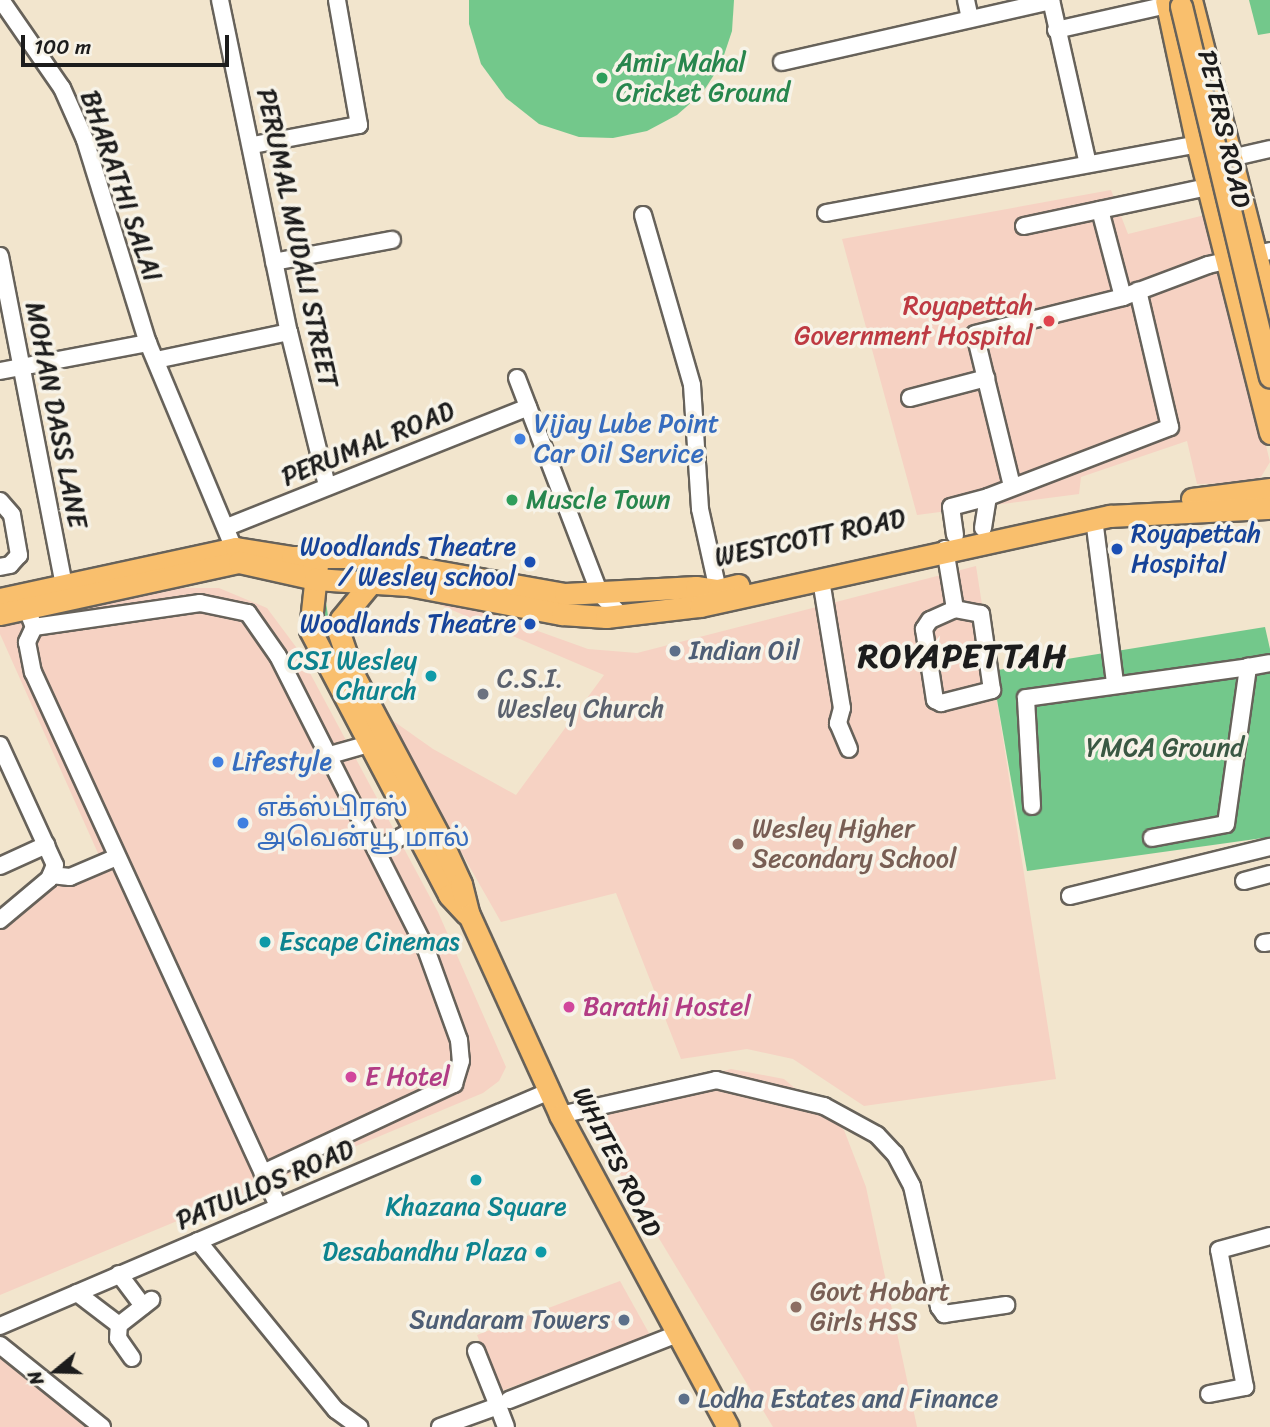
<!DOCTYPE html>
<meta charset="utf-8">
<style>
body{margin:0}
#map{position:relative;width:1270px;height:1427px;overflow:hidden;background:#f2e5cd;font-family:Sriracha,"Noto Sans Tamil",sans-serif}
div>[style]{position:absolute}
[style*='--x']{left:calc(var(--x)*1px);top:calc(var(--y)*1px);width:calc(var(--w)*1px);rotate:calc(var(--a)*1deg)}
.built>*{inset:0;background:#f6d2c3}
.green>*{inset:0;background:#73c88b}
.roads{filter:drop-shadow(2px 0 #67625a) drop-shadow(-2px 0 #67625a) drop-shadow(0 2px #67625a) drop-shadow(0 -2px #67625a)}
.minor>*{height:16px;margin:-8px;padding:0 8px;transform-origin:8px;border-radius:8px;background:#fff}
.major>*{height:21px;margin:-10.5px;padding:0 10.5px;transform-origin:10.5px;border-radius:10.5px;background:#f9bf6d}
.bridges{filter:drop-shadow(2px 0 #67625a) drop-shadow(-2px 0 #67625a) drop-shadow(0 2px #67625a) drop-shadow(0 -2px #67625a)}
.major-bridge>*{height:21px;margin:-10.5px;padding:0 10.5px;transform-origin:10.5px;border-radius:10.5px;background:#f9bf6d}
.dots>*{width:19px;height:19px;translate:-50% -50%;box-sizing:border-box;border:4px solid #f7f3e8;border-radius:50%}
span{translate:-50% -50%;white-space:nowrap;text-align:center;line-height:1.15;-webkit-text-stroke:7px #f7f3e8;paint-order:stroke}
.leisure-label{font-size:26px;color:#27864d}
.left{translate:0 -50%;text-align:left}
.street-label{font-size:26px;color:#1c1c1c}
.health-label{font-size:26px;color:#be3a42}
.right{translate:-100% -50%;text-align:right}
.shop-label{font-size:26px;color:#366cbe}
.transit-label{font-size:26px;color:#164399}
.service-label{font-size:26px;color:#4e5e75}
.culture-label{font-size:26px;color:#0d838f}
.worship-label{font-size:26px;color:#5b616d}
.park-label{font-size:26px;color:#3a5843}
.education-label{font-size:26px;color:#785e54}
.hotel-label{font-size:26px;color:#b23c85}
.district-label{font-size:33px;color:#1c1c1c;font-weight:700;letter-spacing:2px}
.north{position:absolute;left:21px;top:1336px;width:70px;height:70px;-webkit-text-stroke:5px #f7f3e8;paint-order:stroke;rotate:251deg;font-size:19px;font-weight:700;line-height:28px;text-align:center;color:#1c1c1c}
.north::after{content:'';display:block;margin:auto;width:24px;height:32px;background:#1c1c1c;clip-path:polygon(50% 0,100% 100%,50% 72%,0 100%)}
.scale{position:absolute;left:21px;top:35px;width:208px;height:32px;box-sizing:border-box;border:4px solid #1c1c1c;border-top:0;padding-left:9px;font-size:21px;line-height:24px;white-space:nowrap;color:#1c1c1c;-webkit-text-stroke:5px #f7f3e8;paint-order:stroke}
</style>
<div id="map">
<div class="built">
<div style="clip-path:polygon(1111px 190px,1128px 234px,1209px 214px,1270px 462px,1261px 477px,1239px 483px,1197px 484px,1187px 441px,1081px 477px,1079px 494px,917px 515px,842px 239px)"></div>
<div style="clip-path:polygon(976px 566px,1056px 1079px,864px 1106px,793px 1059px,747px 1049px,681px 1059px,616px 893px,501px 922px,382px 713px,433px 749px,516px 795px,604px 675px,438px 604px,443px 597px,588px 649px,637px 653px)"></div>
<div style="clip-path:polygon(179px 588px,219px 588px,267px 608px,296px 647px,438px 912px,506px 1067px,499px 1081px,483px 1093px,0 1295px,0 925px,53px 884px,101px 860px,0 634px,0 622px)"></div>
<div style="clip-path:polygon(731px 1069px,784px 1079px,844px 1130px,866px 1187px,917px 1427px,773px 1427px,582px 1111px)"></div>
<div style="clip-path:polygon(620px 1281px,650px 1335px,499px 1392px,477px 1335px)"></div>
<div style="clip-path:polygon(0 1358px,88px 1427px,0 1427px)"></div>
</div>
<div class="green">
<div style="clip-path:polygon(469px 0,734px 0,732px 31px,721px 64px,703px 92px,677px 115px,647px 131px,613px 138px,579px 137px,539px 124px,506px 98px,481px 64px,469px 24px)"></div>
<div style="clip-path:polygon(1249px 0,1270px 0,1270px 33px,1258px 35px)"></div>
<div style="clip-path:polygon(326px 602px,330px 630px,325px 635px,310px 612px,316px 603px)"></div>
<div style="clip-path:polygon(1265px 627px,1270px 649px,1270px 837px,1027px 871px,992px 671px)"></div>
</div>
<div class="roads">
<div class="minor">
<div style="--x:1;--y:0;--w:107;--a:55.3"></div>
<div style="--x:62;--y:88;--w:57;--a:66.1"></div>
<div style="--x:85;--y:140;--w:213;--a:72.8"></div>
<div style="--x:148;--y:343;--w:233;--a:67.3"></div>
<div style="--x:220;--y:0;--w:339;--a:78.3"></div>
<div style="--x:289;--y:332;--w:159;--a:76.1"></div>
<div style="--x:966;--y:0;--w:19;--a:78"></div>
<div style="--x:1051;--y:0;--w:168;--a:77.3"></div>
<div style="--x:1056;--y:30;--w:114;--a:-12.7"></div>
<div style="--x:782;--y:62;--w:276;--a:-12.8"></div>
<div style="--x:253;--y:145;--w:108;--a:-10.7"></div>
<div style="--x:359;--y:125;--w:127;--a:-100"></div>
<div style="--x:1231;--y:158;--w:40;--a:-13"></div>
<div style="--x:1100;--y:210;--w:90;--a:75.2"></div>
<div style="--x:826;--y:213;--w:377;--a:-10.5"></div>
<div style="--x:643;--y:215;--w:177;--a:73.9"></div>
<div style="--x:692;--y:385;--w:124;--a:86.3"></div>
<div style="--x:700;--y:509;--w:83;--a:77.5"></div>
<div style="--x:1024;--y:226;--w:187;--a:-12"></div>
<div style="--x:0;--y:256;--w:334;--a:79"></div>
<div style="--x:274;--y:262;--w:120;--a:-10.6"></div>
<div style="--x:156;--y:360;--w:136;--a:-11.9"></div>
<div style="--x:0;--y:371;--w:151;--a:-10.7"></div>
<div style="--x:517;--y:378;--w:231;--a:69"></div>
<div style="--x:600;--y:594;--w:30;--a:45"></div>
<div style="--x:910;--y:398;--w:79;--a:-14.7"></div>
<div style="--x:1012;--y:486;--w:156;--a:-103.7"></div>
<div style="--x:975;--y:334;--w:153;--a:-14"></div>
<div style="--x:1123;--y:297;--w:91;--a:-20.6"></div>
<div style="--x:1208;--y:265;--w:64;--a:-12.7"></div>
<div style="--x:0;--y:501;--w:18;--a:49"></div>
<div style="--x:12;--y:515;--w:41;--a:80.1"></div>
<div style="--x:19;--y:555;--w:13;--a:132"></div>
<div style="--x:10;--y:565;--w:10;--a:169"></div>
<div style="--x:1094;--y:519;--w:165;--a:82.7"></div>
<div style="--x:227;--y:527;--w:324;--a:-21.7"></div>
<div style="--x:983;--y:528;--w:31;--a:-81"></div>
<div style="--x:988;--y:497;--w:195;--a:-21"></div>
<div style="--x:1170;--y:427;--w:140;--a:-103.2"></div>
<div style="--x:955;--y:535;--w:28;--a:-98"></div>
<div style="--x:951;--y:507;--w:38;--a:-15"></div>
<div style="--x:945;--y:549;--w:61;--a:80.5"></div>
<div style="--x:955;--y:609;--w:27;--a:156"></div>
<div style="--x:930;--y:620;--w:11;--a:124"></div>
<div style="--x:924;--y:629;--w:72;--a:81.2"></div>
<div style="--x:935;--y:700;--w:7;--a:27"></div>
<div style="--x:941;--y:703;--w:53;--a:-14.3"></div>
<div style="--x:992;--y:690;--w:77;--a:-98.2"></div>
<div style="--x:981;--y:614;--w:26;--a:-169"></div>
<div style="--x:821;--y:580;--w:130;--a:80.7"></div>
<div style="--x:842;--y:708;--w:16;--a:105"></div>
<div style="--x:838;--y:723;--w:28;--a:67"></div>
<div style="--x:30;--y:617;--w:11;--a:68"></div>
<div style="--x:34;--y:627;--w:17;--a:115"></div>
<div style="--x:27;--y:642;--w:31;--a:79"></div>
<div style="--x:33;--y:672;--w:588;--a:65.35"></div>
<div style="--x:34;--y:627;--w:168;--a:-8.2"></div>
<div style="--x:200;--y:603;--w:49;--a:11.8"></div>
<div style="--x:248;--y:613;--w:52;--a:55.1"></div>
<div style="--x:278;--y:656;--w:328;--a:63.2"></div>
<div style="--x:426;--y:949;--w:97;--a:70.1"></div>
<div style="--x:459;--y:1040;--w:21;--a:85"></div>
<div style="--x:461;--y:1061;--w:24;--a:107"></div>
<div style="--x:454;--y:1084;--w:211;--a:155"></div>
<div style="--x:0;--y:745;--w:132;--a:65.4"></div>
<div style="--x:55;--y:865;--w:15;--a:113"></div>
<div style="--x:49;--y:879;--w:64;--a:140.1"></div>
<div style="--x:330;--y:755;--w:41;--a:-15.8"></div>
<div style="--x:1032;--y:806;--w:108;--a:-93.2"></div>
<div style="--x:1026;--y:698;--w:224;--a:-7.9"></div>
<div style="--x:1152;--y:838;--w:75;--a:-10.7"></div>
<div style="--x:1226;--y:824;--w:159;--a:-82"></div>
<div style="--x:1248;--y:667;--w:22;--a:-10"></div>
<div style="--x:377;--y:850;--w:43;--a:-28.9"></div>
<div style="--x:0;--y:866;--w:51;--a:-24.5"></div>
<div style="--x:51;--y:875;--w:19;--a:6"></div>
<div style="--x:70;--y:877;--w:51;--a:-23.1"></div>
<div style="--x:1244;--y:881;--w:27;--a:-15"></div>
<div style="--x:1070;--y:896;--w:206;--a:-13.8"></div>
<div style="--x:1264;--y:943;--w:6;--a:-9"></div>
<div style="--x:560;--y:1115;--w:160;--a:-12.6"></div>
<div style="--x:716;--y:1080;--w:111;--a:13.5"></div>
<div style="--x:824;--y:1106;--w:60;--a:28.7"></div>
<div style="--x:877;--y:1135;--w:26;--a:47"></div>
<div style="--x:895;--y:1154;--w:36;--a:62"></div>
<div style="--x:912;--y:1186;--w:124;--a:77.4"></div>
<div style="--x:939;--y:1307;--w:9;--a:54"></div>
<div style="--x:944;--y:1314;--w:63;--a:-8.3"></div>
<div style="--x:198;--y:1241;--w:218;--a:50.8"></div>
<div style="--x:336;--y:1410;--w:29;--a:36"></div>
<div style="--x:119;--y:1274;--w:40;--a:53"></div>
<div style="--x:77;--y:1293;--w:53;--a:37.3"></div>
<div style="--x:0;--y:1326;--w:598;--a:-23.14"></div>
<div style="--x:0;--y:1345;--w:131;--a:38.8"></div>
<div style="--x:476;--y:1351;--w:59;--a:68.2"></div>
<div style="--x:132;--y:1358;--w:24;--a:-125"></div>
<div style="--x:118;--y:1338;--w:13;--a:-86"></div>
<div style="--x:119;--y:1325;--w:41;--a:-38"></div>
<div style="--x:1209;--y:1394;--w:37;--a:-11"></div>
<div style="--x:1245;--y:1387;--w:139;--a:-100.7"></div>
<div style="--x:1219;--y:1250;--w:53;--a:-15.4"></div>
<div style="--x:509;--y:1400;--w:178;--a:-21.4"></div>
<div style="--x:440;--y:1427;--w:62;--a:-19.9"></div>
<div style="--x:498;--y:1406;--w:22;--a:69"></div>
</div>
<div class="major">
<div style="--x:1166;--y:0;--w:147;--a:77.9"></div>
<div style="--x:1197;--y:144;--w:298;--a:75.8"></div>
<div style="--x:1191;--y:0;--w:320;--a:75.7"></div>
<div style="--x:1192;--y:499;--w:79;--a:-7.3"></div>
<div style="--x:317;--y:565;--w:65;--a:96.1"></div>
<div style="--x:310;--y:630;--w:299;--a:62.3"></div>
<div style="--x:449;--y:895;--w:26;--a:47"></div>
<div style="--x:369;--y:585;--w:44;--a:129.5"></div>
<div style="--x:341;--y:619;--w:14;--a:98"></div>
<div style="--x:339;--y:633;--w:43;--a:71.1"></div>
<div style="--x:353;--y:674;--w:183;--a:62"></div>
<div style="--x:439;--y:836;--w:53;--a:65.4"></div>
<div style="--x:461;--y:884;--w:32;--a:76"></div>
<div style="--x:469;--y:915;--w:220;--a:65.5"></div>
<div style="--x:560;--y:1115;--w:354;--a:61.7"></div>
<div style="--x:0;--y:599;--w:241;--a:-12.2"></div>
<div style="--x:236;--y:548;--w:57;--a:9.1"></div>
<div style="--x:292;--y:557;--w:65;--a:0"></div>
<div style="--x:357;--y:557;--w:211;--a:10.1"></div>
<div style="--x:565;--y:594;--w:131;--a:-3.1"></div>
<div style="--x:696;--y:587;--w:22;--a:8"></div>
<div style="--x:718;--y:590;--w:21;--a:-14"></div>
<div style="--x:0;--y:614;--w:245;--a:-12.3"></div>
<div style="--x:239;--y:562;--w:78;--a:12.6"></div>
<div style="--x:315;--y:579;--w:93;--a:3.7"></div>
<div style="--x:408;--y:585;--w:157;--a:10.7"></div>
<div style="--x:562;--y:614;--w:44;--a:3.9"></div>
<div style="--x:606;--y:617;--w:95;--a:-6.7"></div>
<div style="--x:700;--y:606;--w:420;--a:-12.4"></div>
<div style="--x:1110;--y:516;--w:160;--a:-2.9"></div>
</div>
</div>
<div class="bridges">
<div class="major-bridge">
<div style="--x:1181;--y:6;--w:381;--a:76.5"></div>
</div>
</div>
<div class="dots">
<div style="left:602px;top:78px;background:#2e9e5b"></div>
<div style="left:1049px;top:321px;background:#e0444e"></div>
<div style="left:520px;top:439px;background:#3f7fe0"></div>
<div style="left:512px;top:500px;background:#2e9e5b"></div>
<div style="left:1117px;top:549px;background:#1a4fb4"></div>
<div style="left:530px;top:562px;background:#1a4fb4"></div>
<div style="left:530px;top:624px;background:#1a4fb4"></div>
<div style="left:675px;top:651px;background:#5c6f8a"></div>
<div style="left:431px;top:676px;background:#0f9aa8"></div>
<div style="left:483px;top:694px;background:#6b7280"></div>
<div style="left:218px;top:762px;background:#3f7fe0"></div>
<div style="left:243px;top:823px;background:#3f7fe0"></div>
<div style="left:738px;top:844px;background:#8d6e63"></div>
<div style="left:265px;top:942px;background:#0f9aa8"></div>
<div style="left:569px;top:1007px;background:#d1479c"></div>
<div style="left:351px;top:1077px;background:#d1479c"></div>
<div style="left:476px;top:1180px;background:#0f9aa8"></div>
<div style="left:541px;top:1252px;background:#0f9aa8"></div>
<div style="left:796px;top:1307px;background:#8d6e63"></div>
<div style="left:624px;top:1320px;background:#5c6f8a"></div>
<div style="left:684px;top:1399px;background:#5c6f8a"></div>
</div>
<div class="leisure-label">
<span class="left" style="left:616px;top:78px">Amir Mahal<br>Cricket Ground</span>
<span class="left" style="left:526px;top:500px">Muscle Town</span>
</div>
<div class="street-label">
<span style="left:1224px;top:129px;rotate:77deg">PETERS ROAD</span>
<span style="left:121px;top:186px;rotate:71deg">BHARATHI SALAI</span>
<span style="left:297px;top:238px;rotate:78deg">PERUMAL MUDALI STREET</span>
<span style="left:56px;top:415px;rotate:79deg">MOHAN DASS LANE</span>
<span style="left:368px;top:444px;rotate:-22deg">PERUMAL ROAD</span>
<span style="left:810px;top:538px;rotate:-12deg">WESTCOTT ROAD</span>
<span style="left:617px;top:1162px;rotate:63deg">WHITES ROAD</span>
<span style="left:265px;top:1185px;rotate:-23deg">PATULLOS ROAD</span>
</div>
<div class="health-label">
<span class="right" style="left:1033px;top:321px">Royapettah<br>Government Hospital</span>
</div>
<div class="shop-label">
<span class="left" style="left:534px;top:439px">Vijay Lube Point<br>Car Oil Service</span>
<span class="left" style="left:232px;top:762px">Lifestyle</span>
<span class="left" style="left:257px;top:823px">எக்ஸ்பிரஸ்<br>அவென்யூ மால்</span>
</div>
<div class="transit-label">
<span class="left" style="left:1131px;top:549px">Royapettah<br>Hospital</span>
<span class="right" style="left:516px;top:562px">Woodlands Theatre<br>/ Wesley school</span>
<span class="right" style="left:516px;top:624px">Woodlands Theatre</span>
</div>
<div class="service-label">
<span class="left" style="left:689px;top:651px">Indian Oil</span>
<span class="right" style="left:610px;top:1320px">Sundaram Towers</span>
<span class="left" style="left:698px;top:1399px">Lodha Estates and Finance</span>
</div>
<div class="culture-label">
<span class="right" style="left:417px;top:676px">CSI Wesley<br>Church</span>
<span class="left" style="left:279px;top:942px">Escape Cinemas</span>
<span style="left:476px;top:1207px">Khazana Square</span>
<span class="right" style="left:527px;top:1252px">Desabandhu Plaza</span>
</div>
<div class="worship-label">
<span class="left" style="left:497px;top:694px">C.S.I.<br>Wesley Church</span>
</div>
<div class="park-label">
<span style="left:1165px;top:748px">YMCA Ground</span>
</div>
<div class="education-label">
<span class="left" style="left:752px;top:844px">Wesley Higher<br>Secondary School</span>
<span class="left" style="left:810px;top:1307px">Govt Hobart<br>Girls HSS</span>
</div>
<div class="hotel-label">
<span class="left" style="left:583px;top:1007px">Barathi Hostel</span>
<span class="left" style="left:365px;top:1077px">E Hotel</span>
</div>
<div class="district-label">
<span style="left:963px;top:657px">ROYAPETTAH</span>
</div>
<div class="north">N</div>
<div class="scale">100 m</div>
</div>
